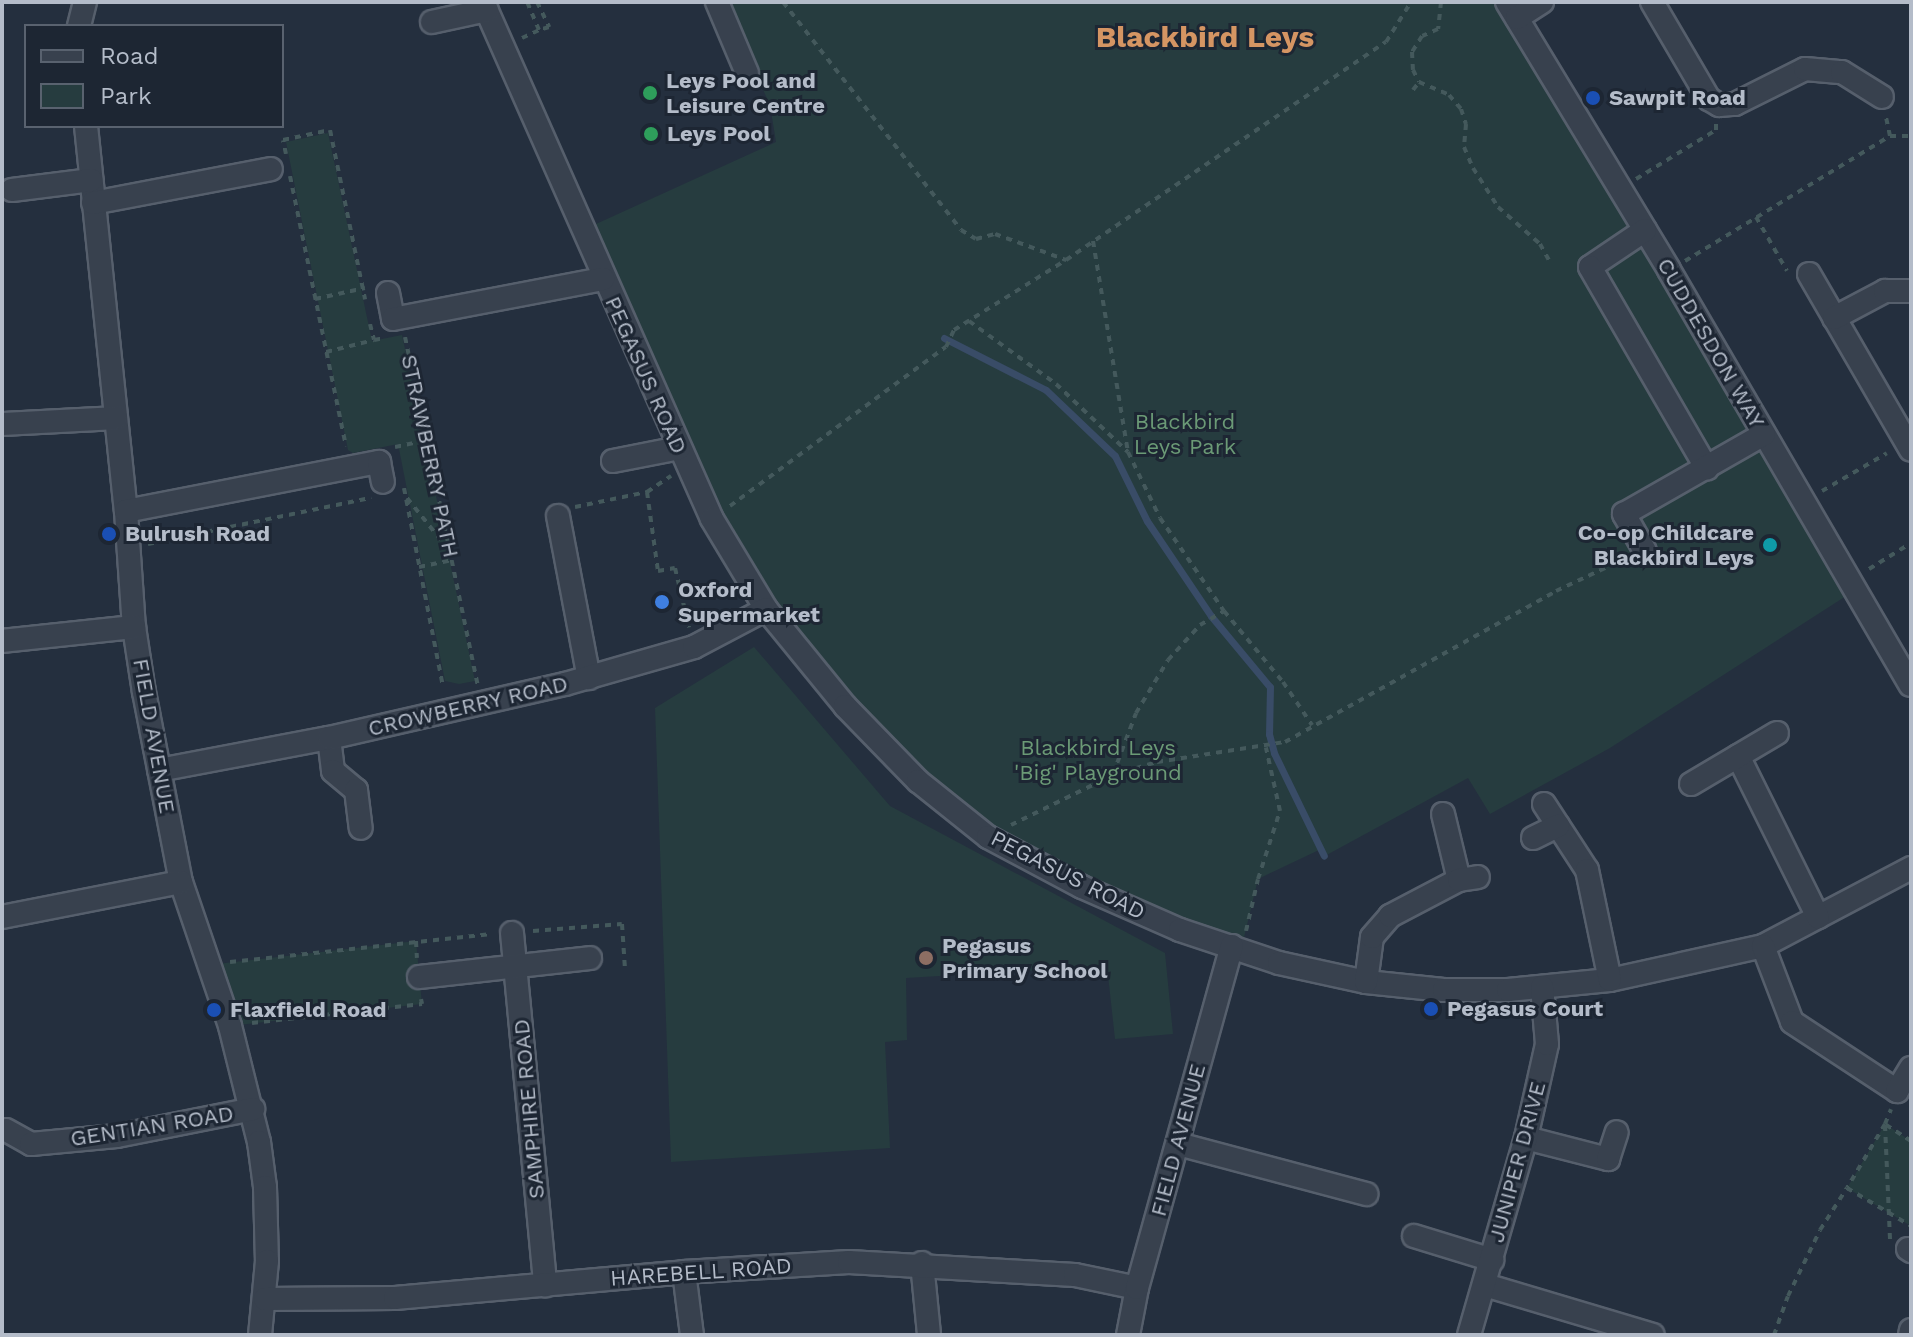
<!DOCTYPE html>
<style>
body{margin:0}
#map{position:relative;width:1913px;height:1337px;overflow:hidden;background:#242f3e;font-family:"Work Sans",sans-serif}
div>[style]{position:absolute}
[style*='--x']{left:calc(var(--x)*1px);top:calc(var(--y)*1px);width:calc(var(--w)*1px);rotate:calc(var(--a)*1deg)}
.green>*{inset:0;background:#263c3f}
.stream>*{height:7px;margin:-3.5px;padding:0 3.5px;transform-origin:3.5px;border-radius:3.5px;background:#394c67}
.path>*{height:4px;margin-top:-2px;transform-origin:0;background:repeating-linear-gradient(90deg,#44595c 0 6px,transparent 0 12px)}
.roads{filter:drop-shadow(2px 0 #565f6c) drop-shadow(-2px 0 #565f6c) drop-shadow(0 2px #565f6c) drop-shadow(0 -2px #565f6c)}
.minor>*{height:22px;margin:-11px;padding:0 11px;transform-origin:11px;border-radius:11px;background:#38414e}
.dots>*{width:22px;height:22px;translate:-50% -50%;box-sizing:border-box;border:4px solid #1d2633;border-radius:50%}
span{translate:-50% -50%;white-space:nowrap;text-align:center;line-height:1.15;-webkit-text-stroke:6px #1d2633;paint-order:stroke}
.poi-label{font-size:22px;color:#b4bcc9;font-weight:700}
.left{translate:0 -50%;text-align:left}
.right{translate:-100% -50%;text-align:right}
.street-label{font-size:22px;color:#b4bcc9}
.park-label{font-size:22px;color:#6b9a76}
.district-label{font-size:30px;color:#d59563;font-weight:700}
.frame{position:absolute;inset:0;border:4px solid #b4bcc9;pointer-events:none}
.legend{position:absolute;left:24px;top:24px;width:260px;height:104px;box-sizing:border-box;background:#1d2633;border:2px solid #59626f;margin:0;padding:10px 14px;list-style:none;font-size:24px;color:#b4bcc9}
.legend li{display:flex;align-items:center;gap:16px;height:40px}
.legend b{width:40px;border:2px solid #59626f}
</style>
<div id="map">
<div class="green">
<div style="clip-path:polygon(723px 2px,1507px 2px,1857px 589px,1610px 748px,1490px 814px,1468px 778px,1323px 857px,1319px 850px,1258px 879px,1241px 950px,1082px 887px,918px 781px,766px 609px,603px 279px,596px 224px,776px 142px,770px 105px)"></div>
<div style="clip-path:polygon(328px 133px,372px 341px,402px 335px,475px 681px,459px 684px,445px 681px,398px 444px,353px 453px,348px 450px,286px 142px)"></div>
<div style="clip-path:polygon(754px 647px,890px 806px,1165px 953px,1173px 1034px,1115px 1039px,1107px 966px,906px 978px,907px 1040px,885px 1042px,890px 1148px,671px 1162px,655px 708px)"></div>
<div style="clip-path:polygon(416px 941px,422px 1004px,230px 1026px,208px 965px)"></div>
<div style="clip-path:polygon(1885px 1124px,1911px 1141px,1911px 1226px,1847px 1188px)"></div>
</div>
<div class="stream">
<div style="--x:944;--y:338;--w:114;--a:27"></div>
<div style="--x:1046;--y:390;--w:95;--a:43.7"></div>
<div style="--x:1115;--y:456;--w:72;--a:63.8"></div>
<div style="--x:1147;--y:521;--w:115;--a:56"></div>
<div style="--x:1211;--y:616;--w:92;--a:50.3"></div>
<div style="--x:1270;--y:687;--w:47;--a:91.2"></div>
<div style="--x:1269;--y:734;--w:20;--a:75"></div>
<div style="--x:1274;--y:753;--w:114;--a:64.1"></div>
</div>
<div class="path">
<div style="--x:537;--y:2;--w:28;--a:64"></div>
<div style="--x:549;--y:27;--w:10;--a:163"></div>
<div style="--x:783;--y:2;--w:289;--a:52"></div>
<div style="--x:961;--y:230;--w:17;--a:31"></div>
<div style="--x:976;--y:239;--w:20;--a:-15"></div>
<div style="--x:995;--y:234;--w:76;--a:20.1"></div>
<div style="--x:1441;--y:2;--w:27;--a:96"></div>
<div style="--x:1438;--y:29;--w:17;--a:156"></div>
<div style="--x:1422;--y:36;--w:19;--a:122"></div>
<div style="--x:1412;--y:52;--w:18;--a:87"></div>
<div style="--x:1413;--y:70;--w:13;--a:63"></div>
<div style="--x:1419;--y:82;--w:33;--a:23"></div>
<div style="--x:1449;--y:95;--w:18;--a:49"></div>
<div style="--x:1461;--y:109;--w:16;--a:72"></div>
<div style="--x:1466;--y:124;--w:23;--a:95"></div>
<div style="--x:1464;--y:147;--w:23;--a:67"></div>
<div style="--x:1473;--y:168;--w:46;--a:57.3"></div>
<div style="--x:1498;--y:207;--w:56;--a:41.4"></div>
<div style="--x:1540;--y:244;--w:18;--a:61"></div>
<div style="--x:522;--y:38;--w:19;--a:-25"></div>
<div style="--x:539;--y:30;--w:30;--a:-113"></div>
<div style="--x:1413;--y:90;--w:10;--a:-53"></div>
<div style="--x:1890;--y:136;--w:21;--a:0"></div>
<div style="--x:286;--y:154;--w:14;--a:-102"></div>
<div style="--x:283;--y:140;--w:48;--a:-12"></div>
<div style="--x:330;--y:130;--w:173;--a:78.3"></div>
<div style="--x:290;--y:176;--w:276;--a:78.3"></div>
<div style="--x:1636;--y:179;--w:94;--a:-31.5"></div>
<div style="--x:1716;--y:130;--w:6;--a:-90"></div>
<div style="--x:1756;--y:217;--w:62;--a:60.1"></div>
<div style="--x:1093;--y:241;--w:214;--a:80.6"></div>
<div style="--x:1685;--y:261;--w:240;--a:-31.4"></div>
<div style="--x:1890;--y:136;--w:19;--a:-102"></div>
<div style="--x:315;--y:299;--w:51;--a:-12.4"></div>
<div style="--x:969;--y:321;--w:107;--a:35.9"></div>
<div style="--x:1056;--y:384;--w:99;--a:43.4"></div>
<div style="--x:1128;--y:452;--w:73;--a:64.1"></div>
<div style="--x:1160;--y:518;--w:113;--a:55.5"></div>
<div style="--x:1224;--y:611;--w:92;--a:50.3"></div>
<div style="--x:1283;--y:682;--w:52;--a:56"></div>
<div style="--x:370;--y:324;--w:16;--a:76"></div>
<div style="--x:374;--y:340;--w:10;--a:-11"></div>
<div style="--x:405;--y:337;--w:356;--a:78.2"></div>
<div style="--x:326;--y:352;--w:49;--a:-14"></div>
<div style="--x:395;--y:447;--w:33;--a:-12"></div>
<div style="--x:404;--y:488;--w:202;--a:78.9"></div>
<div style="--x:1822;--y:491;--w:75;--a:-30.3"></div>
<div style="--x:647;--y:492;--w:80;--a:82.1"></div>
<div style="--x:658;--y:571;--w:17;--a:-10"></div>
<div style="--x:675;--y:568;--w:61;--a:76.7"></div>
<div style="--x:407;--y:498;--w:67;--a:51.1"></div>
<div style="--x:730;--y:506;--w:268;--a:-36.4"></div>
<div style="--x:946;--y:347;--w:19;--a:-65"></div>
<div style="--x:954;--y:330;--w:132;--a:-32"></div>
<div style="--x:1066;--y:260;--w:387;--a:-34.3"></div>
<div style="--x:1386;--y:42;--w:47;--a:-58"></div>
<div style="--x:575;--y:507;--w:74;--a:-11.8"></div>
<div style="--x:647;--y:492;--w:29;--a:-34"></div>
<div style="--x:148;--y:544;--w:228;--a:-11.7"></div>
<div style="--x:419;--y:567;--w:34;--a:-12"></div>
<div style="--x:1869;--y:569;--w:49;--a:-31.8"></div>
<div style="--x:1113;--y:774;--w:65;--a:-69.3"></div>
<div style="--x:1136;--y:713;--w:62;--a:-58.9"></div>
<div style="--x:1168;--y:660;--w:47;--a:-47.6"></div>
<div style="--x:1200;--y:625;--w:28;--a:-30"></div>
<div style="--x:1011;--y:825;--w:114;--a:-26.1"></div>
<div style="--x:1113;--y:775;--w:46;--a:-16.5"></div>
<div style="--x:1157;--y:762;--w:130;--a:-8.9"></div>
<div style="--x:1285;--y:742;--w:310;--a:-29.1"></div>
<div style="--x:1556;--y:591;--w:75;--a:-25.2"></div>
<div style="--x:533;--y:931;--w:89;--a:-4.5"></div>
<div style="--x:622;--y:924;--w:45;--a:86.2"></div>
<div style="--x:1246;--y:931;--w:53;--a:-77"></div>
<div style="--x:1258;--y:879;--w:71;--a:-72.1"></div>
<div style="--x:1280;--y:811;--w:65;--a:-102.5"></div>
<div style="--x:416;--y:941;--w:17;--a:87"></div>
<div style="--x:230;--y:962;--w:263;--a:-6.1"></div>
<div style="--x:252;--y:1023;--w:171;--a:-6.4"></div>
<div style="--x:422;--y:1004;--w:5;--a:-101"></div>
<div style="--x:1911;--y:1141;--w:31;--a:-147"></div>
<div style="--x:1885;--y:1124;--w:74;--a:120.7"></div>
<div style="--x:1847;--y:1188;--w:74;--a:30.7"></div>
<div style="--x:1890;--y:1239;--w:115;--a:-92.5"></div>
<div style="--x:1885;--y:1124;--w:16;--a:-68"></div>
<div style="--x:1774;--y:1335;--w:41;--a:-70.3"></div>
<div style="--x:1788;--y:1296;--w:73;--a:-64.1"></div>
<div style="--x:1820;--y:1230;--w:50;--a:-57.3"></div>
</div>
<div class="roads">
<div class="minor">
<div style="--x:483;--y:2;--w:565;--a:66.11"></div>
<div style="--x:712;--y:519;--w:105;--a:59"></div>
<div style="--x:766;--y:609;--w:125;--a:50.8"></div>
<div style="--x:845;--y:706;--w:105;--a:45.8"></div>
<div style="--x:918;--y:781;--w:90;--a:38.7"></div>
<div style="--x:988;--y:837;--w:106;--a:28"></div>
<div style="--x:1082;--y:887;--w:107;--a:23.7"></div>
<div style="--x:1180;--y:930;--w:104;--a:18.4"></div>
<div style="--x:1279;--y:963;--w:89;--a:12.3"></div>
<div style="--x:1366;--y:982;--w:78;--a:5.9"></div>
<div style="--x:1444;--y:990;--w:64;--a:0"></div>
<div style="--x:1508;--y:990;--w:102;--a:-5.6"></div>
<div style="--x:1610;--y:980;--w:157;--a:-12.5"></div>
<div style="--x:1763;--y:946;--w:167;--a:-27.8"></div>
<div style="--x:717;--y:2;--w:77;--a:67.1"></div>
<div style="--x:1507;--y:2;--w:313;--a:58.8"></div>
<div style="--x:1669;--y:270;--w:480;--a:59.8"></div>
<div style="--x:1652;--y:2;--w:113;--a:59.6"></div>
<div style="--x:1709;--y:99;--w:12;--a:31"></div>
<div style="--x:1719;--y:105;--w:16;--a:-4"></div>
<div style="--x:1735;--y:104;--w:78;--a:-26.6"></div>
<div style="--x:1805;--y:69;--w:37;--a:5"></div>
<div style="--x:1842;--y:72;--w:47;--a:32"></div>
<div style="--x:1517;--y:18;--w:30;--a:-33"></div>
<div style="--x:432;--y:22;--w:56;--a:-12.3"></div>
<div style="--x:79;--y:26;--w:25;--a:-76"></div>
<div style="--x:86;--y:126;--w:387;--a:84.1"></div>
<div style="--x:126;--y:511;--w:116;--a:86.1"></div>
<div style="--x:134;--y:627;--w:66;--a:81.3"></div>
<div style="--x:144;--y:692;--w:194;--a:79"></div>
<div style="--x:181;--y:882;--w:152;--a:71.2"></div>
<div style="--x:230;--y:1026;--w:120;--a:76"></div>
<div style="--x:259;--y:1142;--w:45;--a:82.4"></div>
<div style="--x:265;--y:1187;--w:74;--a:88.5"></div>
<div style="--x:267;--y:1261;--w:74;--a:95.4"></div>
<div style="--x:12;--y:190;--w:80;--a:-7.2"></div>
<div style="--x:93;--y:203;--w:181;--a:-10.8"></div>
<div style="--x:1645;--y:230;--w:66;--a:146.1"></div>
<div style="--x:1590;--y:267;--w:233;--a:59.9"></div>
<div style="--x:1809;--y:274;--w:203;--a:59.9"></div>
<div style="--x:388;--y:293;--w:26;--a:79"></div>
<div style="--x:393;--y:319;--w:214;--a:-10.8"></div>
<div style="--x:1834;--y:318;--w:58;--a:-27.9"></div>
<div style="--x:1885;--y:291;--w:26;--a:0"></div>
<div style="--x:2;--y:424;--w:114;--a:-3"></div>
<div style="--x:613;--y:461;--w:67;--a:-11.1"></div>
<div style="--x:126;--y:511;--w:258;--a:-11"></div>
<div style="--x:379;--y:462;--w:20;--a:79"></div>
<div style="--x:558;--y:516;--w:165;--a:79.2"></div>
<div style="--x:1645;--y:551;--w:43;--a:-119.6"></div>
<div style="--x:1624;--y:514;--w:161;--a:-29.7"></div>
<div style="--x:2;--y:641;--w:133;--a:-6.1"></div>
<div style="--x:329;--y:738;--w:33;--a:83"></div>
<div style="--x:333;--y:771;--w:30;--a:40"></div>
<div style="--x:356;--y:790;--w:38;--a:83"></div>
<div style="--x:1738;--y:756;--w:180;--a:63.6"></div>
<div style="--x:159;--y:770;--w:173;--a:-10.7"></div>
<div style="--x:329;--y:738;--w:242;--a:-12.9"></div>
<div style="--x:565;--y:684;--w:134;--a:-16"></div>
<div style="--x:694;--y:647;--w:81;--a:-27.8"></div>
<div style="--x:1691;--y:784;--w:100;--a:-30.7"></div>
<div style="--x:1544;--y:804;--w:79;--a:56.9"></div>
<div style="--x:1587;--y:870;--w:112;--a:78.2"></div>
<div style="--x:1443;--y:814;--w:68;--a:76.4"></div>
<div style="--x:1533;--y:838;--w:28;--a:-26"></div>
<div style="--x:2;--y:917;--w:182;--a:-11.1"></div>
<div style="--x:512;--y:933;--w:354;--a:84.6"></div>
<div style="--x:1763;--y:946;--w:81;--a:69.1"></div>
<div style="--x:1792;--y:1022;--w:126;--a:33.3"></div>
<div style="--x:1897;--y:1091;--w:27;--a:-59"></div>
<div style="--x:419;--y:977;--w:172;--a:-6.3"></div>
<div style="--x:1366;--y:982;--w:45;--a:-82.4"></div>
<div style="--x:1372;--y:937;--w:28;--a:-49"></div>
<div style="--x:1390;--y:916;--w:78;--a:-27.6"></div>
<div style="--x:1459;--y:880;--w:19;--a:-9"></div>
<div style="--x:6;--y:1130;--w:29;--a:29"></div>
<div style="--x:31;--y:1144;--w:86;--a:-5.3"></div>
<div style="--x:117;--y:1136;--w:139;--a:-11.2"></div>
<div style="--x:1526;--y:1138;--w:85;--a:14.4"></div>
<div style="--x:1608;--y:1159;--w:28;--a:-72"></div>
<div style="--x:1178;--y:1144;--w:195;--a:14.9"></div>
<div style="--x:1414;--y:1236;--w:82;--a:17.1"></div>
<div style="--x:1908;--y:1249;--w:4;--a:34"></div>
<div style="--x:922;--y:1263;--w:72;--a:84.4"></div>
<div style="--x:684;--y:1272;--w:64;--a:82.8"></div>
<div style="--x:1485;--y:1285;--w:175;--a:16.6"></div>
<div style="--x:265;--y:1299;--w:130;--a:-0.4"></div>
<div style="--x:395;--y:1298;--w:290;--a:-5.1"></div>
<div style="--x:684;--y:1272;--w:165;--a:-3.5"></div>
<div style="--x:849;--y:1262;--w:226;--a:3.3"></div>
<div style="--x:1075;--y:1275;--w:63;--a:11.8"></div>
<div style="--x:1128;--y:1335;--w:48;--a:-79.2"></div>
<div style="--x:1137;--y:1288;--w:355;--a:-74.5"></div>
<div style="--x:1469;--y:1335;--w:205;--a:-73.9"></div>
<div style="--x:1526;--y:1138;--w:96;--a:-77.4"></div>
<div style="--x:1547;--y:1044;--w:57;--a:-95"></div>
<div style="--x:1910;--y:1335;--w:5;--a:-79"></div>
</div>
</div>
<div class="dots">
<div style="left:650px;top:93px;background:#2e9e5b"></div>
<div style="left:1593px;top:98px;background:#1a4fb4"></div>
<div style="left:651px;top:134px;background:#2e9e5b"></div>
<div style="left:109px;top:534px;background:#1a4fb4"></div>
<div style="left:1770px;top:545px;background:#0f9aa8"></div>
<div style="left:662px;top:602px;background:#3f7fe0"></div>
<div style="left:926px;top:958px;background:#8d6e63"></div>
<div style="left:1431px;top:1009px;background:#1a4fb4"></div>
<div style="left:214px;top:1010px;background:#1a4fb4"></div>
</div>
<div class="poi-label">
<span class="left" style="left:666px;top:93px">Leys Pool and<br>Leisure Centre</span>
<span class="left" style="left:1609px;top:98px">Sawpit Road</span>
<span class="left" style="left:667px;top:134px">Leys Pool</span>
<span class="right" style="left:1754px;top:545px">Co-op Childcare<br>Blackbird Leys</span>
<span class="left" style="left:125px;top:534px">Bulrush Road</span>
<span class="left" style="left:678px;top:602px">Oxford<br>Supermarket</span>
<span class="left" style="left:942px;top:958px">Pegasus<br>Primary School</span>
<span class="left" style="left:1447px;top:1009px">Pegasus Court</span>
<span class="left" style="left:230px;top:1010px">Flaxfield Road</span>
</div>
<div class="street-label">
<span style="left:1711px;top:343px;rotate:60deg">CUDDESDON WAY</span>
<span style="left:646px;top:375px;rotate:66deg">PEGASUS ROAD</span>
<span style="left:430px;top:456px;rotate:78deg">STRAWBERRY PATH</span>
<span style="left:468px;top:706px;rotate:-13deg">CROWBERRY ROAD</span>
<span style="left:154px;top:736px;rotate:80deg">FIELD AVENUE</span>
<span style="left:1068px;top:875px;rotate:27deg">PEGASUS ROAD</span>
<span style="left:529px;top:1109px;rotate:-95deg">SAMPHIRE ROAD</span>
<span style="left:152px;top:1126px;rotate:-9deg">GENTIAN ROAD</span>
<span style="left:1178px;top:1140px;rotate:-75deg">FIELD AVENUE</span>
<span style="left:1517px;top:1162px;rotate:-75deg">JUNIPER DRIVE</span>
<span style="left:701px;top:1272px;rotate:-4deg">HAREBELL ROAD</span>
</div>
<div class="park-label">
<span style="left:1185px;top:434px">Blackbird<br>Leys Park</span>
<span style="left:1098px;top:760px">Blackbird Leys<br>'Big' Playground</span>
</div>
<div class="district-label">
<span style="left:1205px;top:37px">Blackbird Leys</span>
</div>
<div class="frame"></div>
<ul class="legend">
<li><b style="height:10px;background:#38414e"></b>Road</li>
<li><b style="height:22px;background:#263c3f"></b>Park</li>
</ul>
</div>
